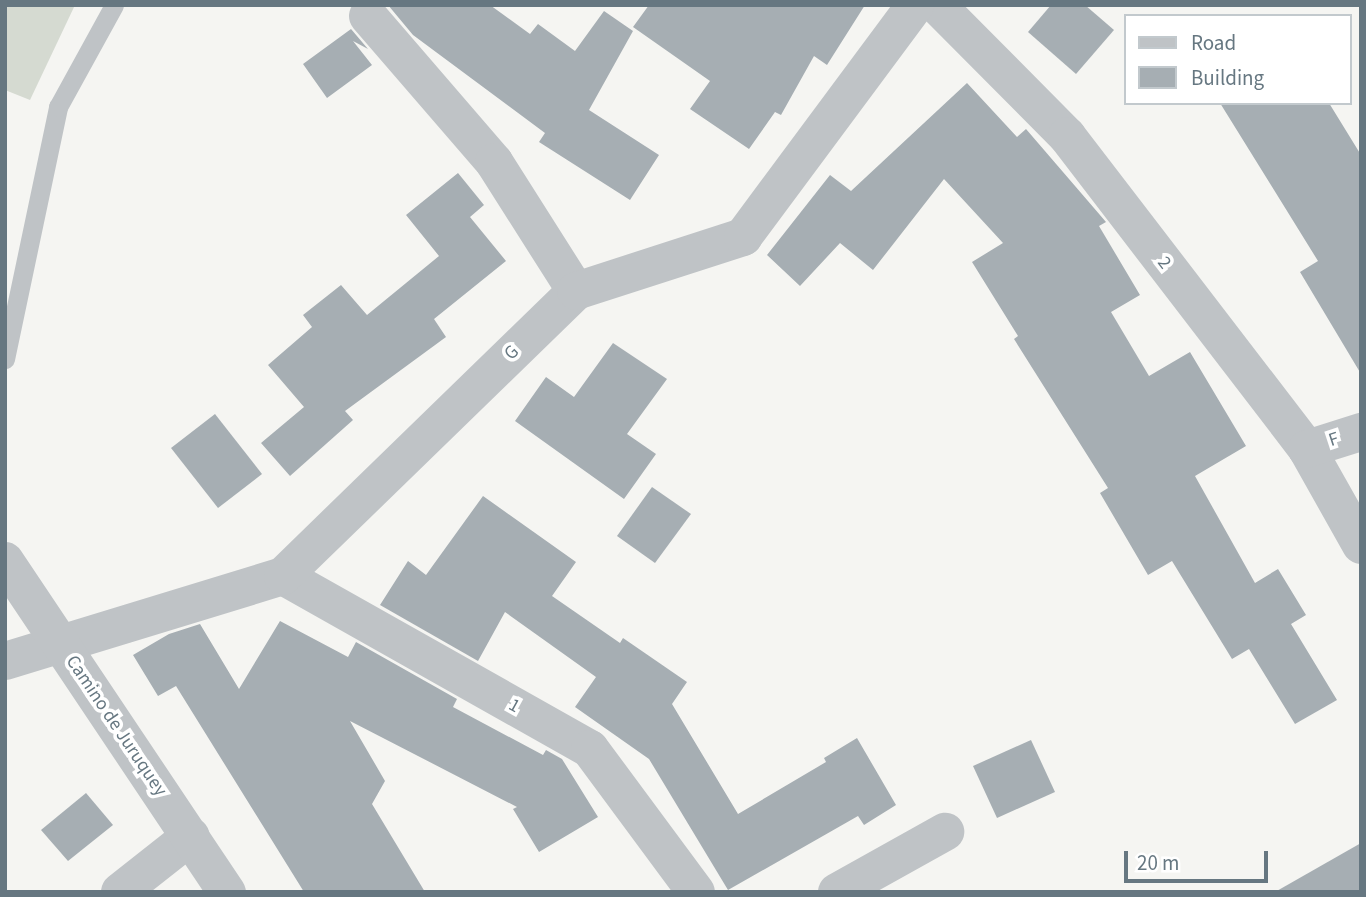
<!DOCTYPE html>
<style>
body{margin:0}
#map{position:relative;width:1366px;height:897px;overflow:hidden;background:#f5f5f2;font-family:"Source Sans 3",sans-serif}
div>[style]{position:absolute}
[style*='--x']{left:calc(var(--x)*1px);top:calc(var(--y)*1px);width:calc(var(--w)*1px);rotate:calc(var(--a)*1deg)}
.green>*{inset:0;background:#d5dad1}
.building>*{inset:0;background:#a6aeb3}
.service>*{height:19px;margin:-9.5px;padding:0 9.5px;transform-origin:9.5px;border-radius:9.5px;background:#bfc3c6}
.minor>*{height:38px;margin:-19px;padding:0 19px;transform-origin:19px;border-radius:19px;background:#bfc3c6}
.tertiary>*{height:38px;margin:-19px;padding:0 19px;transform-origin:19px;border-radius:19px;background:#bfc3c6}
span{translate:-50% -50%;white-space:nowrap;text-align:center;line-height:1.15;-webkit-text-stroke:7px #fff;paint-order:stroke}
.street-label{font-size:19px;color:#667781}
.frame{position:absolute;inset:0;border:7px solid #667781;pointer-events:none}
.legend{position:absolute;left:1124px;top:14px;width:228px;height:91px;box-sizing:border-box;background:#fff;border:2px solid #c2c9cd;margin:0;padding:9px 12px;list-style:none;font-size:21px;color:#667781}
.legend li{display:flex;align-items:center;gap:14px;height:35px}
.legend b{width:35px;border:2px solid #c2c9cd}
.scale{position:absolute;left:1124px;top:851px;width:144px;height:32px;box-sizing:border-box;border:4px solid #667781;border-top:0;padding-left:9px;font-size:21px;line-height:24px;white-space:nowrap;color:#667781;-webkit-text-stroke:5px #fff;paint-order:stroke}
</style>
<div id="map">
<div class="green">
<div style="clip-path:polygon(5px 5px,75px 5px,30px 100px,5px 90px)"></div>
</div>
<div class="building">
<div style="clip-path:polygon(388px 5px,490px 5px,530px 34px,538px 24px,575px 51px,604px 11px,633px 31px,589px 110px,659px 155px,630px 200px,539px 142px,545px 133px,413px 35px)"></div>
<div style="clip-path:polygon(649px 5px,865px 5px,827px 65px,814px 56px,781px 115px,775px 112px,749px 149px,690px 109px,710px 81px,633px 27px)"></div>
<div style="clip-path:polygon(1051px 5px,1085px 5px,1114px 30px,1076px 74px,1028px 32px)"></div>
<div style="clip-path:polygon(351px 29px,368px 49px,353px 41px,372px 65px,327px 98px,303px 64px)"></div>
<div style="clip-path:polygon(967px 83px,1017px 137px,1026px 129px,1106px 222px,1099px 226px,1140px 295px,1111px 312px,1149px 376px,1190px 352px,1246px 446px,1195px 476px,1255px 583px,1278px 569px,1306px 615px,1291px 624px,1337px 700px,1295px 724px,1249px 649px,1232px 659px,1172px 561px,1148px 575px,1100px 493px,1108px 488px,1014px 339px,1018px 336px,972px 262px,1003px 243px,944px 179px,873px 270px,840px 243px,800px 286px,767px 255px,830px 175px,851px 191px)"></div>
<div style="clip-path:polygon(1220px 103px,1329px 103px,1361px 155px,1361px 374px,1300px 272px,1318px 261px)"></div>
<div style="clip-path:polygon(458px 173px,484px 205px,470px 217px,506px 261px,434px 319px,446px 337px,345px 411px,353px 420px,290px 476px,261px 443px,304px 407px,268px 365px,312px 327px,303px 315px,341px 285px,367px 315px,439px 256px,406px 215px)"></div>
<div style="clip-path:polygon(613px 343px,667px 379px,627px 434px,656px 454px,624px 499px,515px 421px,546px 377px,574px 397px)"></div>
<div style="clip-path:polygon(215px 414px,262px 474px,218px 508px,171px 448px)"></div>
<div style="clip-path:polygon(652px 487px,691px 514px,655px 563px,617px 536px)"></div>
<div style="clip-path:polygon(483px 496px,576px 562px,552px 596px,620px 643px,623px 638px,687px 682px,672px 704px,738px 814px,826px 762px,824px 758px,857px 738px,896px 805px,864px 825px,858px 816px,728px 890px,649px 759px,575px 707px,596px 677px,505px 612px,478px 661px,380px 605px,408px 561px,426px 575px)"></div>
<div style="clip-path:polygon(280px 621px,348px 657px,356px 642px,457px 699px,453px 707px,543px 755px,546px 750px,562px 759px,598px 817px,539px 852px,513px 809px,517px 807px,350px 721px,385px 781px,372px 804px,425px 892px,304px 892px,176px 686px,158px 696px,133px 655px,169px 634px,200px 624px,239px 689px)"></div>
<div style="clip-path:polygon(1031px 740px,1055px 792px,997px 818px,973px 766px)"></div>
<div style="clip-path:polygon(86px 793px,113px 825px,68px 861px,41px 830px)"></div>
<div style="clip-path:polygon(1361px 843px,1361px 892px,1275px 892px)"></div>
</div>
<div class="service">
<div style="--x:5;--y:359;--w:258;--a:-78.1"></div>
<div style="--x:58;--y:107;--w:116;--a:-61.2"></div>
</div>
<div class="minor">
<div style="--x:937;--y:5;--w:185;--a:45.2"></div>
<div style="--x:1067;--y:136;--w:394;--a:52.5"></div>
<div style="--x:1307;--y:449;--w:110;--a:60.6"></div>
<div style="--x:368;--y:16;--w:193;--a:49.2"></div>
<div style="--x:494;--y:162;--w:153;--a:57.6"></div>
<div style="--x:1307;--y:449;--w:57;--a:-17.5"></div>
<div style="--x:283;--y:576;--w:352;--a:29.4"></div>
<div style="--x:590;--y:749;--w:178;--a:53.5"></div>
<div style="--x:5;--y:661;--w:291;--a:-17"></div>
<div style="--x:283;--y:576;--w:409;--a:-44.2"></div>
<div style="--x:576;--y:291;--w:176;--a:-17.9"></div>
<div style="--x:743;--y:237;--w:289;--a:-53.4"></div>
<div style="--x:120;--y:892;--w:90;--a:-38.3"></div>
<div style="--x:837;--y:892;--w:124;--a:-29.1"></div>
</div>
<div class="tertiary">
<div style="--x:5;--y:561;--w:399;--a:56.2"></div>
</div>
<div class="street-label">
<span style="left:1164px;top:263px;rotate:52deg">2</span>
<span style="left:512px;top:353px;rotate:-44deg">G</span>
<span style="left:1334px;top:440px;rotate:-18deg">F</span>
<span style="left:514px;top:706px;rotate:29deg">1</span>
<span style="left:116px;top:726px;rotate:56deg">Camino de Juruquey</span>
</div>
<div class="frame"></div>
<ul class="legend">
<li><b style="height:9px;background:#bfc3c6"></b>Road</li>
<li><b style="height:19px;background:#a6aeb3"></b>Building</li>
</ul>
<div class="scale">20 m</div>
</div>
